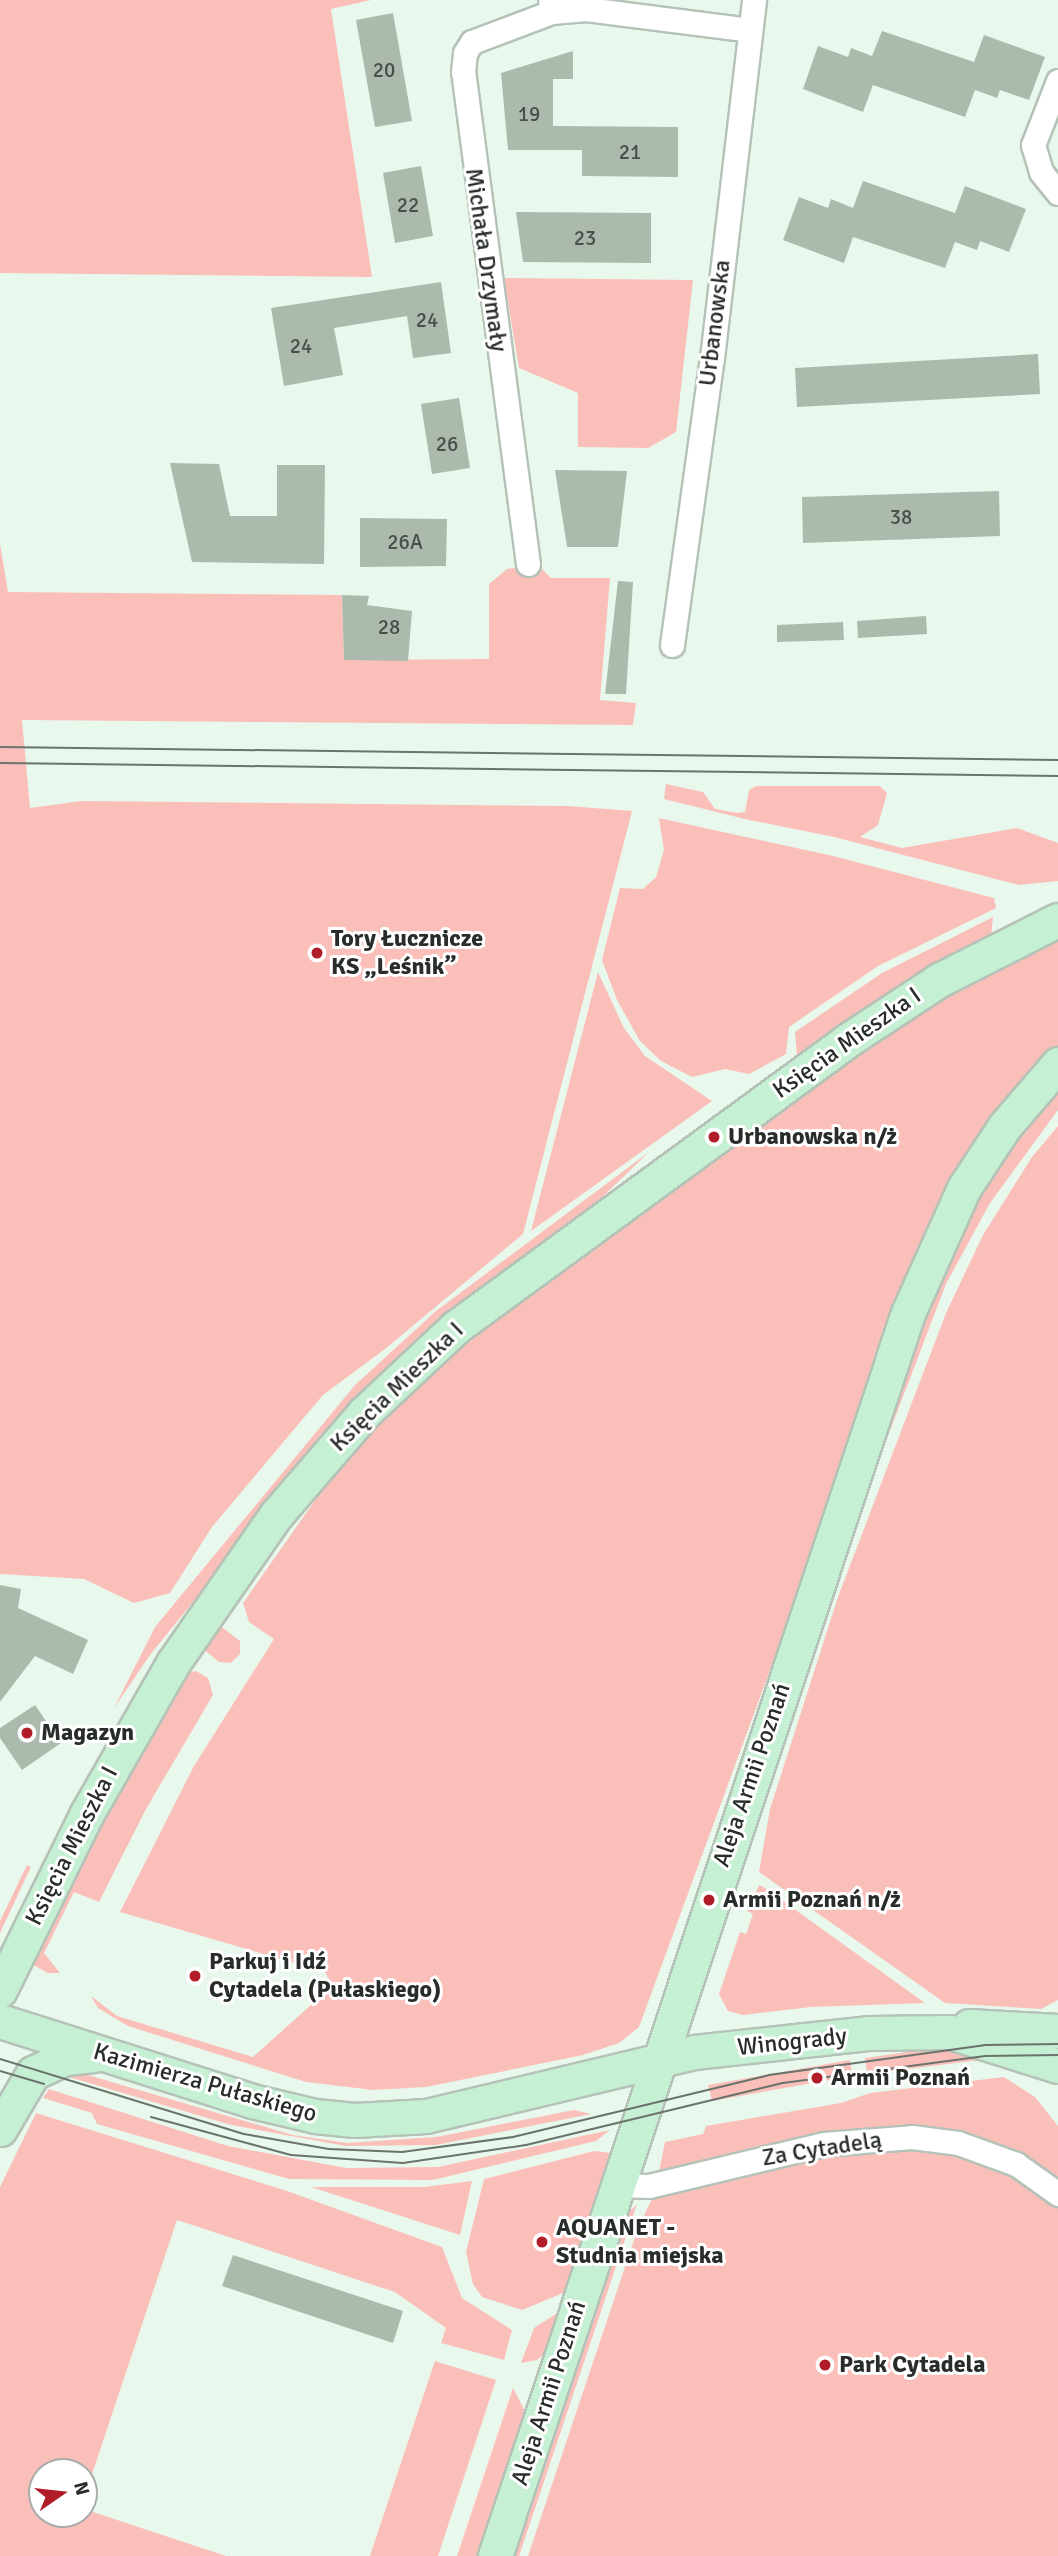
<!DOCTYPE html>
<meta charset="utf-8">
<style>
body{margin:0}
#map{position:relative;width:1058px;height:2556px;overflow:hidden;background:#e9f8ec;font-family:Signika,sans-serif}
div>[style]{position:absolute}
[style*='--x']{left:calc(var(--x)*1px);top:calc(var(--y)*1px);width:calc(var(--w)*1px);rotate:calc(var(--a)*1deg)}
.green>*{inset:0;background:#fbbfba}
.building>*{inset:0;background:#acbaae}
.roads{filter:drop-shadow(2px 0 #b5c2b7) drop-shadow(-2px 0 #b5c2b7) drop-shadow(0 2px #b5c2b7) drop-shadow(0 -2px #b5c2b7)}
.street>*{height:23px;margin:-11.5px;padding:0 11.5px;transform-origin:11.5px;border-radius:11.5px;background:#fff}
.secondary>*{height:33px;margin:-16.5px;padding:0 16.5px;transform-origin:16.5px;border-radius:16.5px;background:#c6f0d4}
.tram>*{height:2px;margin:-1px;padding:0 1px;transform-origin:1px;border-radius:1px;background:#6a736c}
.dots>*{width:19px;height:19px;translate:-50% -50%;box-sizing:border-box;border:4px solid #fff;border-radius:50%}
span{translate:-50% -50%;white-space:nowrap;text-align:center;line-height:1.15;-webkit-text-stroke:6px #fff;paint-order:stroke}
.number-label{font-size:21px;color:#49504a}
.number-label span{-webkit-text-stroke-width:0}
.street-label{font-size:24px;color:#282d29}
.poi-label{font-size:24px;color:#282d29;font-weight:700}
.left{translate:0 -50%;text-align:left}
.north{position:absolute;left:28px;top:2458px;width:70px;height:70px;box-sizing:border-box;background:#fff;border:2px solid #a9aba9;border-radius:50%;rotate:76deg;font-size:19px;font-weight:700;line-height:28px;text-align:center;color:#282d29}
.north::after{content:'';display:block;margin:auto;width:24px;height:32px;background:#b01d28;clip-path:polygon(50% 0,100% 100%,50% 72%,0 100%)}
</style>
<div id="map">
<div class="green">
<div style="clip-path:polygon(0 0,371px 0,331px 9px,372px 277px,0 273px)"></div>
<div style="clip-path:polygon(504px 278px,693px 280px,676px 432px,648px 448px,578px 447px,578px 393px,519px 368px)"></div>
<div style="clip-path:polygon(0 544px,8px 592px,342px 595px,344px 660px,489px 659px,489px 584px,507px 569px,538px 565px,551px 578px,610px 578px,600px 700px,636px 703px,633px 725px,22px 720px,30px 808px,81px 801px,568px 806px,632px 811px,523px 1234px,385px 1349px,323px 1395px,212px 1527px,170px 1593px,134px 1603px,84px 1579px,0 1574px)"></div>
<div style="clip-path:polygon(666px 784px,703px 792px,715px 809px,738px 813px,745px 812px,749px 790px,756px 786px,880px 786px,887px 793px,878px 825px,860px 837px,902px 848px,1017px 828px,1058px 843px,1058px 881px,1019px 885px,834px 837px,749px 820px,664px 799px)"></div>
<div style="clip-path:polygon(659px 818px,833px 856px,994px 898px,996px 908px,878px 966px,789px 1027px,786px 1054px,749px 1074px,725px 1069px,692px 1077px,661px 1061px,640px 1041px,617px 1000px,602px 960px,620px 888px,643px 889px,656px 877px,664px 850px)"></div>
<div style="clip-path:polygon(993px 917px,991px 938px,797px 1056px,795px 1032px,882px 973px)"></div>
<div style="clip-path:polygon(1058px 933px,1058px 1046px,932px 1229px,639px 2027px,619px 2043px,583px 2055px,426px 2087px,373px 2090px,306px 2082px,128px 2026px,98px 2008px,91px 1996px,117px 2016px,253px 2057px,332px 1986px,325px 1972px,120px 1912px,194px 1766px,274px 1639px,249px 1622px,243px 1603px,358px 1439px,461px 1340px,918px 1007px)"></div>
<div style="clip-path:polygon(598px 972px,624px 1028px,645px 1056px,712px 1101px,531px 1231px)"></div>
<div style="clip-path:polygon(1058px 1083px,1058px 1110px,990px 1203px,946px 1284px,851px 1533px,940px 1265px,999px 1157px)"></div>
<div style="clip-path:polygon(1058px 1126px,1058px 2000px,1041px 2009px,945px 2003px,759px 1872px,770px 1809px,838px 1597px,946px 1313px,983px 1235px,1032px 1157px)"></div>
<div style="clip-path:polygon(649px 1152px,226px 1561px,150px 1655px,114px 1708px,155px 1627px,355px 1385px,436px 1311px)"></div>
<div style="clip-path:polygon(219px 1625px,240px 1641px,240px 1654px,231px 1663px,219px 1662px,202px 1648px)"></div>
<div style="clip-path:polygon(196px 1671px,208px 1678px,213px 1695px,146px 1809px,99px 1902px,74px 1892px,44px 1953px,60px 1973px,48px 1973px,28px 1962px,99px 1820px,186px 1673px)"></div>
<div style="clip-path:polygon(27px 1865px,31px 1867px,0 1933px,0 1921px)"></div>
<div style="clip-path:polygon(759px 1885px,765px 1888px,925px 2003px,811px 2007px,743px 2015px,728px 2011px,719px 1994px,740px 1932px,746px 1934px,753px 1914px,747px 1911px)"></div>
<div style="clip-path:polygon(959px 2045px,996px 2058px,867px 2074px,865px 2058px)"></div>
<div style="clip-path:polygon(850px 2060px,852px 2076px,712px 2101px,708px 2085px)"></div>
<div style="clip-path:polygon(81px 2073px,293px 2135px,347px 2143px,436px 2137px,574px 2110px,591px 2114px,436px 2145px,346px 2146px,231px 2125px,62px 2075px)"></div>
<div style="clip-path:polygon(1004px 2077px,1035px 2097px,1058px 2126px,1058px 2556px,528px 2556px,638px 2228px,652px 2199px,665px 2195px,674px 2169px,659px 2172px,665px 2142px,703px 2134px,706px 2126px,841px 2103px,870px 2093px)"></div>
<div style="clip-path:polygon(49px 2089px,228px 2146px,346px 2168px,438px 2167px,610px 2130px,596px 2141px,433px 2180px,289px 2179px,97px 2124px,92px 2113px,43px 2098px)"></div>
<div style="clip-path:polygon(36px 2113px,287px 2191px,442px 2247px,462px 2298px,512px 2330px,504px 2360px,441px 2343px,446px 2328px,395px 2292px,177px 2220px,84px 2498px,84px 2472px,42px 2472px,42px 2514px,84px 2514px,84px 2509px,226px 2556px,0 2556px,0 2187px)"></div>
<div style="clip-path:polygon(594px 2151px,613px 2153px,568px 2291px,522px 2310px,482px 2297px,473px 2284px,466px 2252px,484px 2179px)"></div>
<div style="clip-path:polygon(472px 2181px,460px 2235px,311px 2187px,424px 2187px)"></div>
<div style="clip-path:polygon(637px 2204px,519px 2556px,509px 2556px,623px 2218px)"></div>
<div style="clip-path:polygon(562px 2310px,550px 2349px,537px 2360px,521px 2363px,534px 2328px)"></div>
<div style="clip-path:polygon(435px 2361px,496px 2380px,438px 2556px,370px 2556px)"></div>
<div style="clip-path:polygon(513px 2388px,528px 2417px,482px 2556px,457px 2556px)"></div>
</div>
<div class="building">
<div style="clip-path:polygon(393px 13px,412px 121px,375px 127px,356px 20px)"></div>
<div style="clip-path:polygon(882px 31px,974px 62px,984px 35px,1045px 57px,1029px 100px,1000px 90px,997px 98px,975px 90px,965px 117px,873px 85px,863px 112px,803px 89px,818px 46px,848px 57px,851px 48px,872px 56px)"></div>
<div style="clip-path:polygon(573px 51px,573px 79px,553px 79px,553px 126px,678px 127px,678px 177px,582px 176px,582px 150px,508px 150px,501px 73px)"></div>
<div style="clip-path:polygon(421px 166px,433px 236px,395px 243px,383px 173px)"></div>
<div style="clip-path:polygon(863px 181px,955px 213px,965px 186px,1026px 209px,1009px 252px,980px 241px,977px 250px,955px 242px,945px 268px,853px 237px,844px 263px,783px 240px,799px 197px,828px 208px,831px 199px,853px 208px)"></div>
<div style="clip-path:polygon(516px 212px,651px 213px,651px 263px,523px 262px)"></div>
<div style="clip-path:polygon(441px 282px,451px 353px,413px 358px,407px 316px,334px 328px,343px 375px,284px 386px,271px 308px)"></div>
<div style="clip-path:polygon(1038px 354px,1040px 394px,797px 407px,795px 368px)"></div>
<div style="clip-path:polygon(459px 398px,470px 468px,432px 474px,421px 404px)"></div>
<div style="clip-path:polygon(170px 463px,219px 464px,230px 516px,277px 516px,277px 465px,325px 465px,324px 564px,192px 562px)"></div>
<div style="clip-path:polygon(555px 470px,627px 471px,618px 547px,567px 547px)"></div>
<div style="clip-path:polygon(999px 491px,1000px 536px,803px 543px,802px 497px)"></div>
<div style="clip-path:polygon(360px 518px,447px 519px,446px 566px,360px 567px)"></div>
<div style="clip-path:polygon(618px 581px,633px 582px,626px 694px,605px 694px)"></div>
<div style="clip-path:polygon(342px 595px,369px 596px,367px 605px,412px 611px,408px 661px,344px 660px)"></div>
<div style="clip-path:polygon(926px 616px,927px 634px,858px 638px,857px 621px)"></div>
<div style="clip-path:polygon(843px 622px,844px 640px,777px 642px,777px 625px)"></div>
<div style="clip-path:polygon(0 1585px,21px 1589px,18px 1608px,88px 1640px,73px 1674px,35px 1656px,0 1702px)"></div>
<div style="clip-path:polygon(35px 1705px,61px 1743px,22px 1770px,0 1738px,0 1728px)"></div>
<div style="clip-path:polygon(233px 2255px,403px 2311px,393px 2343px,222px 2286px)"></div>
</div>
<div class="roads">
<div class="street">
<div style="--x:552;--y:12;--w:34;--a:-5"></div>
<div style="--x:586;--y:9;--w:165;--a:7.3"></div>
<div style="--x:1058;--y:81;--w:69;--a:111.3"></div>
<div style="--x:1033;--y:145;--w:28;--a:73"></div>
<div style="--x:1041;--y:172;--w:27;--a:51"></div>
<div style="--x:528;--y:564;--w:496;--a:-97.5"></div>
<div style="--x:463;--y:72;--w:19;--a:-84"></div>
<div style="--x:465;--y:53;--w:13;--a:-58"></div>
<div style="--x:472;--y:42;--w:85;--a:-20.6"></div>
<div style="--x:552;--y:12;--w:12;--a:-99"></div>
<div style="--x:672;--y:645;--w:290;--a:-82.1"></div>
<div style="--x:712;--y:358;--w:360;--a:-83.3"></div>
<div style="--x:619;--y:2185;--w:30;--a:2"></div>
<div style="--x:649;--y:2186;--w:180;--a:-13.5"></div>
<div style="--x:824;--y:2144;--w:88;--a:-4.5"></div>
<div style="--x:912;--y:2137;--w:46;--a:7.4"></div>
<div style="--x:958;--y:2143;--w:62;--a:19.9"></div>
<div style="--x:1016;--y:2164;--w:52;--a:35.5"></div>
</div>
<div class="secondary">
<div style="--x:0;--y:1990;--w:195;--a:-63.8"></div>
<div style="--x:86;--y:1815;--w:175;--a:-60.2"></div>
<div style="--x:173;--y:1663;--w:180;--a:-55.2"></div>
<div style="--x:276;--y:1515;--w:135;--a:-49.2"></div>
<div style="--x:364;--y:1413;--w:126;--a:-43.1"></div>
<div style="--x:456;--y:1327;--w:486;--a:-36.2"></div>
<div style="--x:848;--y:1040;--w:109;--a:-33.4"></div>
<div style="--x:939;--y:980;--w:133;--a:-26.8"></div>
<div style="--x:0;--y:2021;--w:264;--a:17.6"></div>
<div style="--x:252;--y:2101;--w:65;--a:13.4"></div>
<div style="--x:315;--y:2116;--w:40;--a:5.7"></div>
<div style="--x:355;--y:2120;--w:71;--a:-3.2"></div>
<div style="--x:426;--y:2116;--w:276;--a:-13.4"></div>
<div style="--x:694;--y:2052;--w:175;--a:-6.2"></div>
<div style="--x:868;--y:2033;--w:82;--a:-0.7"></div>
<div style="--x:950;--y:2032;--w:113;--a:17.5"></div>
<div style="--x:969;--y:2026;--w:89;--a:3.2"></div>
<div style="--x:0;--y:2129;--w:65;--a:-59.5"></div>
<div style="--x:33;--y:2073;--w:35;--a:-25"></div>
<div style="--x:65;--y:2058;--w:29;--a:-6"></div>
<div style="--x:495;--y:2556;--w:1310;--a:-71.62"></div>
<div style="--x:908;--y:1313;--w:137;--a:-65.9"></div>
<div style="--x:964;--y:1188;--w:73;--a:-56.7"></div>
<div style="--x:1004;--y:1127;--w:83;--a:-49.4"></div>
</div>
</div>
<div class="tram">
<div style="--x:0;--y:747;--w:1058;--a:0.7"></div>
<div style="--x:0;--y:763;--w:1058;--a:0.7"></div>
<div style="--x:0;--y:2059;--w:255;--a:17.1"></div>
<div style="--x:244;--y:2134;--w:86;--a:10"></div>
<div style="--x:329;--y:2149;--w:73;--a:2.4"></div>
<div style="--x:402;--y:2152;--w:112;--a:-7.7"></div>
<div style="--x:513;--y:2137;--w:263;--a:-13.6"></div>
<div style="--x:769;--y:2075;--w:217;--a:-7.9"></div>
<div style="--x:984;--y:2045;--w:74;--a:-0.8"></div>
<div style="--x:0;--y:2071;--w:46;--a:16.5"></div>
<div style="--x:151;--y:2117;--w:145;--a:15.2"></div>
<div style="--x:291;--y:2155;--w:112;--a:4.1"></div>
<div style="--x:403;--y:2163;--w:124;--a:-8.3"></div>
<div style="--x:526;--y:2145;--w:264;--a:-13.6"></div>
<div style="--x:783;--y:2083;--w:204;--a:-7.6"></div>
<div style="--x:985;--y:2056;--w:73;--a:-0.8"></div>
</div>
<div class="dots">
<div style="left:317px;top:953px;background:#b01d28"></div>
<div style="left:714px;top:1137px;background:#b01d28"></div>
<div style="left:27px;top:1733px;background:#b01d28"></div>
<div style="left:709px;top:1900px;background:#b01d28"></div>
<div style="left:195px;top:1976px;background:#b01d28"></div>
<div style="left:817px;top:2078px;background:#b01d28"></div>
<div style="left:542px;top:2242px;background:#b01d28"></div>
<div style="left:825px;top:2365px;background:#b01d28"></div>
</div>
<div class="number-label">
<span style="left:384px;top:70px">20</span>
<span style="left:529px;top:114px">19</span>
<span style="left:630px;top:152px">21</span>
<span style="left:408px;top:205px">22</span>
<span style="left:585px;top:238px">23</span>
<span style="left:427px;top:320px">24</span>
<span style="left:301px;top:346px">24</span>
<span style="left:447px;top:444px">26</span>
<span style="left:901px;top:517px">38</span>
<span style="left:405px;top:542px">26A</span>
<span style="left:389px;top:627px">28</span>
</div>
<div class="street-label">
<span style="left:486px;top:260px;rotate:82deg">Michała Drzymały</span>
<span style="left:715px;top:323px;rotate:-83deg">Urbanowska</span>
<span style="left:847px;top:1043px;rotate:-35deg">Księcia Mieszka I</span>
<span style="left:397px;top:1387px;rotate:-44deg">Księcia Mieszka I</span>
<span style="left:752px;top:1775px;rotate:-71deg">Aleja Armii Poznań</span>
<span style="left:72px;top:1846px;rotate:-63deg">Księcia Mieszka I</span>
<span style="left:792px;top:2042px;rotate:-6deg">Winogrady</span>
<span style="left:205px;top:2083px;rotate:16deg">Kazimierza Pułaskiego</span>
<span style="left:822px;top:2149px;rotate:-9deg">Za Cytadelą</span>
<span style="left:549px;top:2393px;rotate:-72deg">Aleja Armii Poznań</span>
</div>
<div class="poi-label">
<span class="left" style="left:331px;top:953px">Tory Łucznicze<br>KS „Leśnik”</span>
<span class="left" style="left:728px;top:1137px">Urbanowska n/ż</span>
<span class="left" style="left:41px;top:1733px">Magazyn</span>
<span class="left" style="left:723px;top:1900px">Armii Poznań n/ż</span>
<span class="left" style="left:209px;top:1976px">Parkuj i Idź<br>Cytadela (Pułaskiego)</span>
<span class="left" style="left:831px;top:2078px">Armii Poznań</span>
<span class="left" style="left:556px;top:2242px">AQUANET -<br>Studnia miejska</span>
<span class="left" style="left:839px;top:2365px">Park Cytadela</span>
</div>
<div class="north">N</div>
</div>
